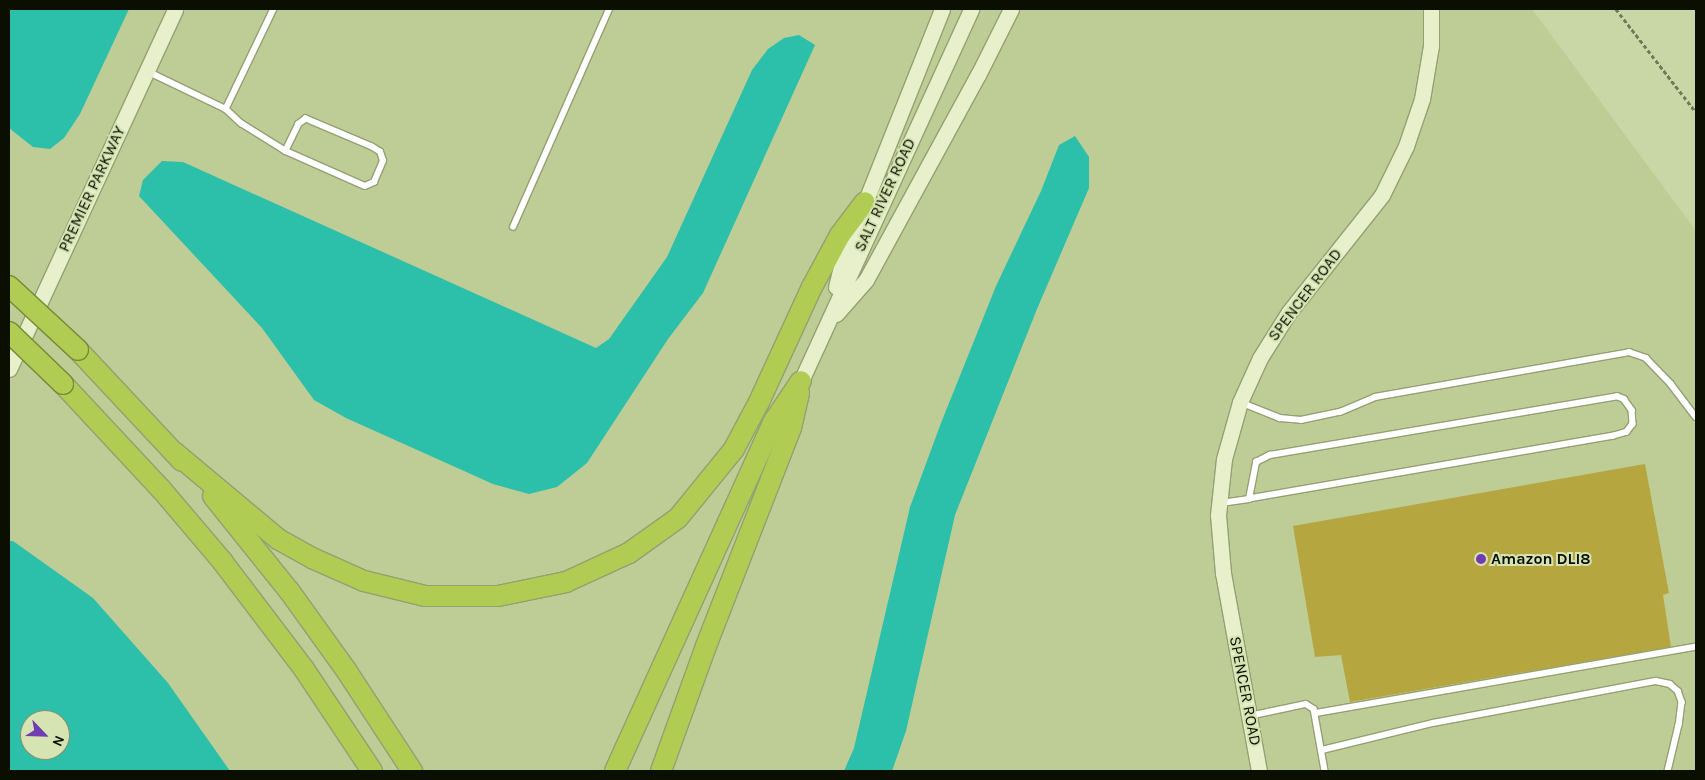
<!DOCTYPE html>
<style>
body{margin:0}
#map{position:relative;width:1705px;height:780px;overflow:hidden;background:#c9d7a6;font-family:Karla,sans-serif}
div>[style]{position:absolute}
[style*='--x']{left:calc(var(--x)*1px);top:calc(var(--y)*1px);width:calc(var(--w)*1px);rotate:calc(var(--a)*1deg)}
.built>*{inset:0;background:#becd96}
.water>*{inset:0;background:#2cbfaa}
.building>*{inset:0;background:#b5a640}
.path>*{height:2.5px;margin-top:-1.25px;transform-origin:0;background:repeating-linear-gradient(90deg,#707a59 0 4px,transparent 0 6.5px)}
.roads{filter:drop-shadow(1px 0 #93a072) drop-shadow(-1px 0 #93a072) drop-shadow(0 1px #93a072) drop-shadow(0 -1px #93a072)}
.lane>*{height:5.5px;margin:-2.75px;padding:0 2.75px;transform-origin:2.75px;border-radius:2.75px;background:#fff}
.secondary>*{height:15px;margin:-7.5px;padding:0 7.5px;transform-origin:7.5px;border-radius:7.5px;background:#e7f0cb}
.highway>*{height:20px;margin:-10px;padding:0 10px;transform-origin:10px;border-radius:10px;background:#b0cc53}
.bridges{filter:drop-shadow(1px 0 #768a36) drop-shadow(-1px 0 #768a36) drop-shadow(0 1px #768a36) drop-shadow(0 -1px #768a36)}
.highway-bridge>*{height:20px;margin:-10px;padding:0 10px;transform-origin:10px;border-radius:10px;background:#b0cc53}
.dots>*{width:14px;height:14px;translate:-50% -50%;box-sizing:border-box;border:2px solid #d6e4b3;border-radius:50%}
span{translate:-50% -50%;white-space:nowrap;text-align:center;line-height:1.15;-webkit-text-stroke:4px #d6e4b3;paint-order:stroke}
.street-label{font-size:16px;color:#0b0f01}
.poi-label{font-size:16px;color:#0b0f01;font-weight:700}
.left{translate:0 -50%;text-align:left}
.frame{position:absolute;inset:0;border:10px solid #0b0f01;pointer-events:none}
.north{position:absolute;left:20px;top:710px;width:50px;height:50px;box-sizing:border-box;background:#d6e4b3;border:1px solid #858f6c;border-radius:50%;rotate:114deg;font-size:14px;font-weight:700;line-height:20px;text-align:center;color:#0b0f01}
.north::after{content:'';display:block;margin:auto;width:18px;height:22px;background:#713bb2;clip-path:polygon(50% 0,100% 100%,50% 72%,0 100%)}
</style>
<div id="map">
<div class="built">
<div style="clip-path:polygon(evenodd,9px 9px,1532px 9px,1696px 231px,1696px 771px,9px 771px,9px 9px,30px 720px,60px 720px,60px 750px,30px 750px,30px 720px)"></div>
</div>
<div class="water">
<div style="clip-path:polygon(9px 9px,129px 9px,80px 114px,64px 138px,50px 149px,33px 147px,9px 128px)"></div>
<div style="clip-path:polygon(799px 35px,815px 45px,703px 293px,668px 339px,587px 463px,557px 487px,529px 494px,493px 484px,346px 418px,314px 400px,262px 328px,139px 196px,143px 180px,162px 161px,183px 162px,596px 348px,609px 339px,667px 257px,752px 70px,768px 49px,784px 38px)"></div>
<div style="clip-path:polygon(1075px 136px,1089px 157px,1089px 188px,1037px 309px,955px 515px,906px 731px,892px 771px,844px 771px,854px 748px,910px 507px,941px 423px,996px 286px,1041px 191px,1059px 145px)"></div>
<div style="clip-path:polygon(evenodd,9px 541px,13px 541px,93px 598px,168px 683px,230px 771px,9px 771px,9px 541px,30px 720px,60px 720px,60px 750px,30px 750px,30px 720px)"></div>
</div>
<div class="building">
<div style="clip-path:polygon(1645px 464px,1669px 593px,1663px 595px,1671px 647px,1350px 702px,1341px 655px,1315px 657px,1293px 526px)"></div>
</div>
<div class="path">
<div style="--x:1616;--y:9;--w:130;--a:52.2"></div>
</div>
<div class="roads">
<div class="lane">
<div style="--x:274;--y:9;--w:111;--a:115.6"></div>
<div style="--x:226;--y:109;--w:21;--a:43"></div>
<div style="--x:241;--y:123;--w:53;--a:31.9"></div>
<div style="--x:286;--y:151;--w:86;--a:23.9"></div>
<div style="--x:365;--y:186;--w:10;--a:-24"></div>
<div style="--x:374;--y:182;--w:23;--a:-67"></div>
<div style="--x:383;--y:161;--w:9;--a:-108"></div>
<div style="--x:380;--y:152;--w:9;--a:-148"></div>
<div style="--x:372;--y:147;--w:72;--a:-157"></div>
<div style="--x:306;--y:119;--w:9;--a:144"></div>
<div style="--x:299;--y:124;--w:30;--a:116"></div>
<div style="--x:147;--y:71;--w:88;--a:25.7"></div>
<div style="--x:513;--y:227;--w:238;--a:-66.2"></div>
<div style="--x:1240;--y:402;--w:43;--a:21.8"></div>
<div style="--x:1280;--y:418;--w:21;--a:5"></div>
<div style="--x:1301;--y:420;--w:40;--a:-12"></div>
<div style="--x:1340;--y:412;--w:38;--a:-23"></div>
<div style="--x:1375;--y:397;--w:258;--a:-10"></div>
<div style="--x:1629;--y:352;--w:18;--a:19"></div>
<div style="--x:1646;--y:358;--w:36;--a:46"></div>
<div style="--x:1671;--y:384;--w:41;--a:52.9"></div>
<div style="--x:1221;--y:503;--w:28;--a:-8"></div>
<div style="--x:1249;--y:499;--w:38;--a:-79"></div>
<div style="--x:1256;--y:462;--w:16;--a:-27"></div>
<div style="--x:1270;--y:455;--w:352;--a:-9.6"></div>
<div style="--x:1617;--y:396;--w:8;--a:23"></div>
<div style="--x:1624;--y:399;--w:14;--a:54"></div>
<div style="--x:1632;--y:410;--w:14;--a:86"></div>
<div style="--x:1633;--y:424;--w:10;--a:127"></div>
<div style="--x:1627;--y:432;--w:14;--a:163"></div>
<div style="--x:1614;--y:436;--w:370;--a:170.2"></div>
<div style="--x:1316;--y:713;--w:386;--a:-9.9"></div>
<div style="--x:1249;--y:716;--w:58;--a:-11.9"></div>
<div style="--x:1306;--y:704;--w:9;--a:32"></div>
<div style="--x:1314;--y:709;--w:63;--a:79.9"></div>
<div style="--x:1322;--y:750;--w:114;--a:-13.7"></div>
<div style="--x:1433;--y:723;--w:227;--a:-10.7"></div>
<div style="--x:1656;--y:681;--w:14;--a:12"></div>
<div style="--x:1670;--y:684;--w:11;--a:41"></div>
<div style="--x:1678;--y:691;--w:12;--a:70"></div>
<div style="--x:1682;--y:702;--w:23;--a:97"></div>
<div style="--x:1679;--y:725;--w:47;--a:103.4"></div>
</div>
<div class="secondary">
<div style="--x:836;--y:287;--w:30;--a:-76"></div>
<div style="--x:843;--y:258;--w:268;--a:-68.3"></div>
<div style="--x:836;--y:314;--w:45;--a:-48.6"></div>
<div style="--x:866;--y:280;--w:234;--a:-61.4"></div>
<div style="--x:978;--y:75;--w:74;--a:-63.4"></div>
<div style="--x:9;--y:369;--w:396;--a:-65.2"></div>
<div style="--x:801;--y:381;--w:409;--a:-65.4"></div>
<div style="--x:1259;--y:771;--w:201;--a:-100.3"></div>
<div style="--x:1223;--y:573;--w:58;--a:-94.9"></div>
<div style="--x:1218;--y:515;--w:56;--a:-83.9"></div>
<div style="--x:1224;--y:459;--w:59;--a:-74.3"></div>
<div style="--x:1240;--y:402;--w:48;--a:-65.6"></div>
<div style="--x:1260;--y:358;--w:54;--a:-57.8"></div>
<div style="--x:1289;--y:312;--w:149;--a:-51.5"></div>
<div style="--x:1382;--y:195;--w:55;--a:-63.9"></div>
<div style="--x:1406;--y:146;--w:50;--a:-71.2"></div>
<div style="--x:1422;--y:99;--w:54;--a:-80.4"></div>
<div style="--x:1431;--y:46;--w:37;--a:-90"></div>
</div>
<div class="highway">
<div style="--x:78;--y:350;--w:152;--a:46.9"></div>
<div style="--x:63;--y:384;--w:144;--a:47"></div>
<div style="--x:161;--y:489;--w:94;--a:49.7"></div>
<div style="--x:222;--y:561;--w:136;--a:52.8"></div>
<div style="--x:304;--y:669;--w:123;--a:56.3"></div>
<div style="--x:174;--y:452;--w:136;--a:39.9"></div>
<div style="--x:278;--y:539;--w:39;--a:29"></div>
<div style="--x:312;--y:558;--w:57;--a:23.9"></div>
<div style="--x:364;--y:581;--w:63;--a:13.8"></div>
<div style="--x:425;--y:596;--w:73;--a:0"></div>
<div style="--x:498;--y:596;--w:69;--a:-11.6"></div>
<div style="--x:566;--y:582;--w:69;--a:-24.7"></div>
<div style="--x:629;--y:553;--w:60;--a:-35.5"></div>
<div style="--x:678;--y:518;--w:89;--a:-50.9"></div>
<div style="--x:734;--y:449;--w:53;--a:-62"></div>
<div style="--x:759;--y:402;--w:127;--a:-65.3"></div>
<div style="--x:812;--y:287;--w:59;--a:-61.7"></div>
<div style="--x:840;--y:235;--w:41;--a:-52.9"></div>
<div style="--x:213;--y:496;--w:123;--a:51.3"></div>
<div style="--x:290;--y:592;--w:96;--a:54.3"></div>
<div style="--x:346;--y:670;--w:121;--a:56.8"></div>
<div style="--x:615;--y:771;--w:384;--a:-65.6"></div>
<div style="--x:774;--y:421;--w:48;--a:-56"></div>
<div style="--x:661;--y:771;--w:133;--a:-70.2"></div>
<div style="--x:706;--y:646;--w:234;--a:-68.7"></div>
<div style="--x:791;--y:428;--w:36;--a:-77"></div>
</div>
</div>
<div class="bridges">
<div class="highway-bridge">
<div style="--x:9;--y:286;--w:94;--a:42.8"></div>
<div style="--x:9;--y:332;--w:75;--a:43.9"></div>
</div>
</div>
<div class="dots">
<div style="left:1481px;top:559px;background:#713bb2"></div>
</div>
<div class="street-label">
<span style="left:92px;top:189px;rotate:-65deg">PREMIER PARKWAY</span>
<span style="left:885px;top:195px;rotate:-65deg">SALT RIVER ROAD</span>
<span style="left:1305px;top:295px;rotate:-53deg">SPENCER ROAD</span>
<span style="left:1245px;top:691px;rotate:79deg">SPENCER ROAD</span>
</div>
<div class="poi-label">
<span class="left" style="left:1491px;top:559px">Amazon DLI8</span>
</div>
<div class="frame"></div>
<div class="north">N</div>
</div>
